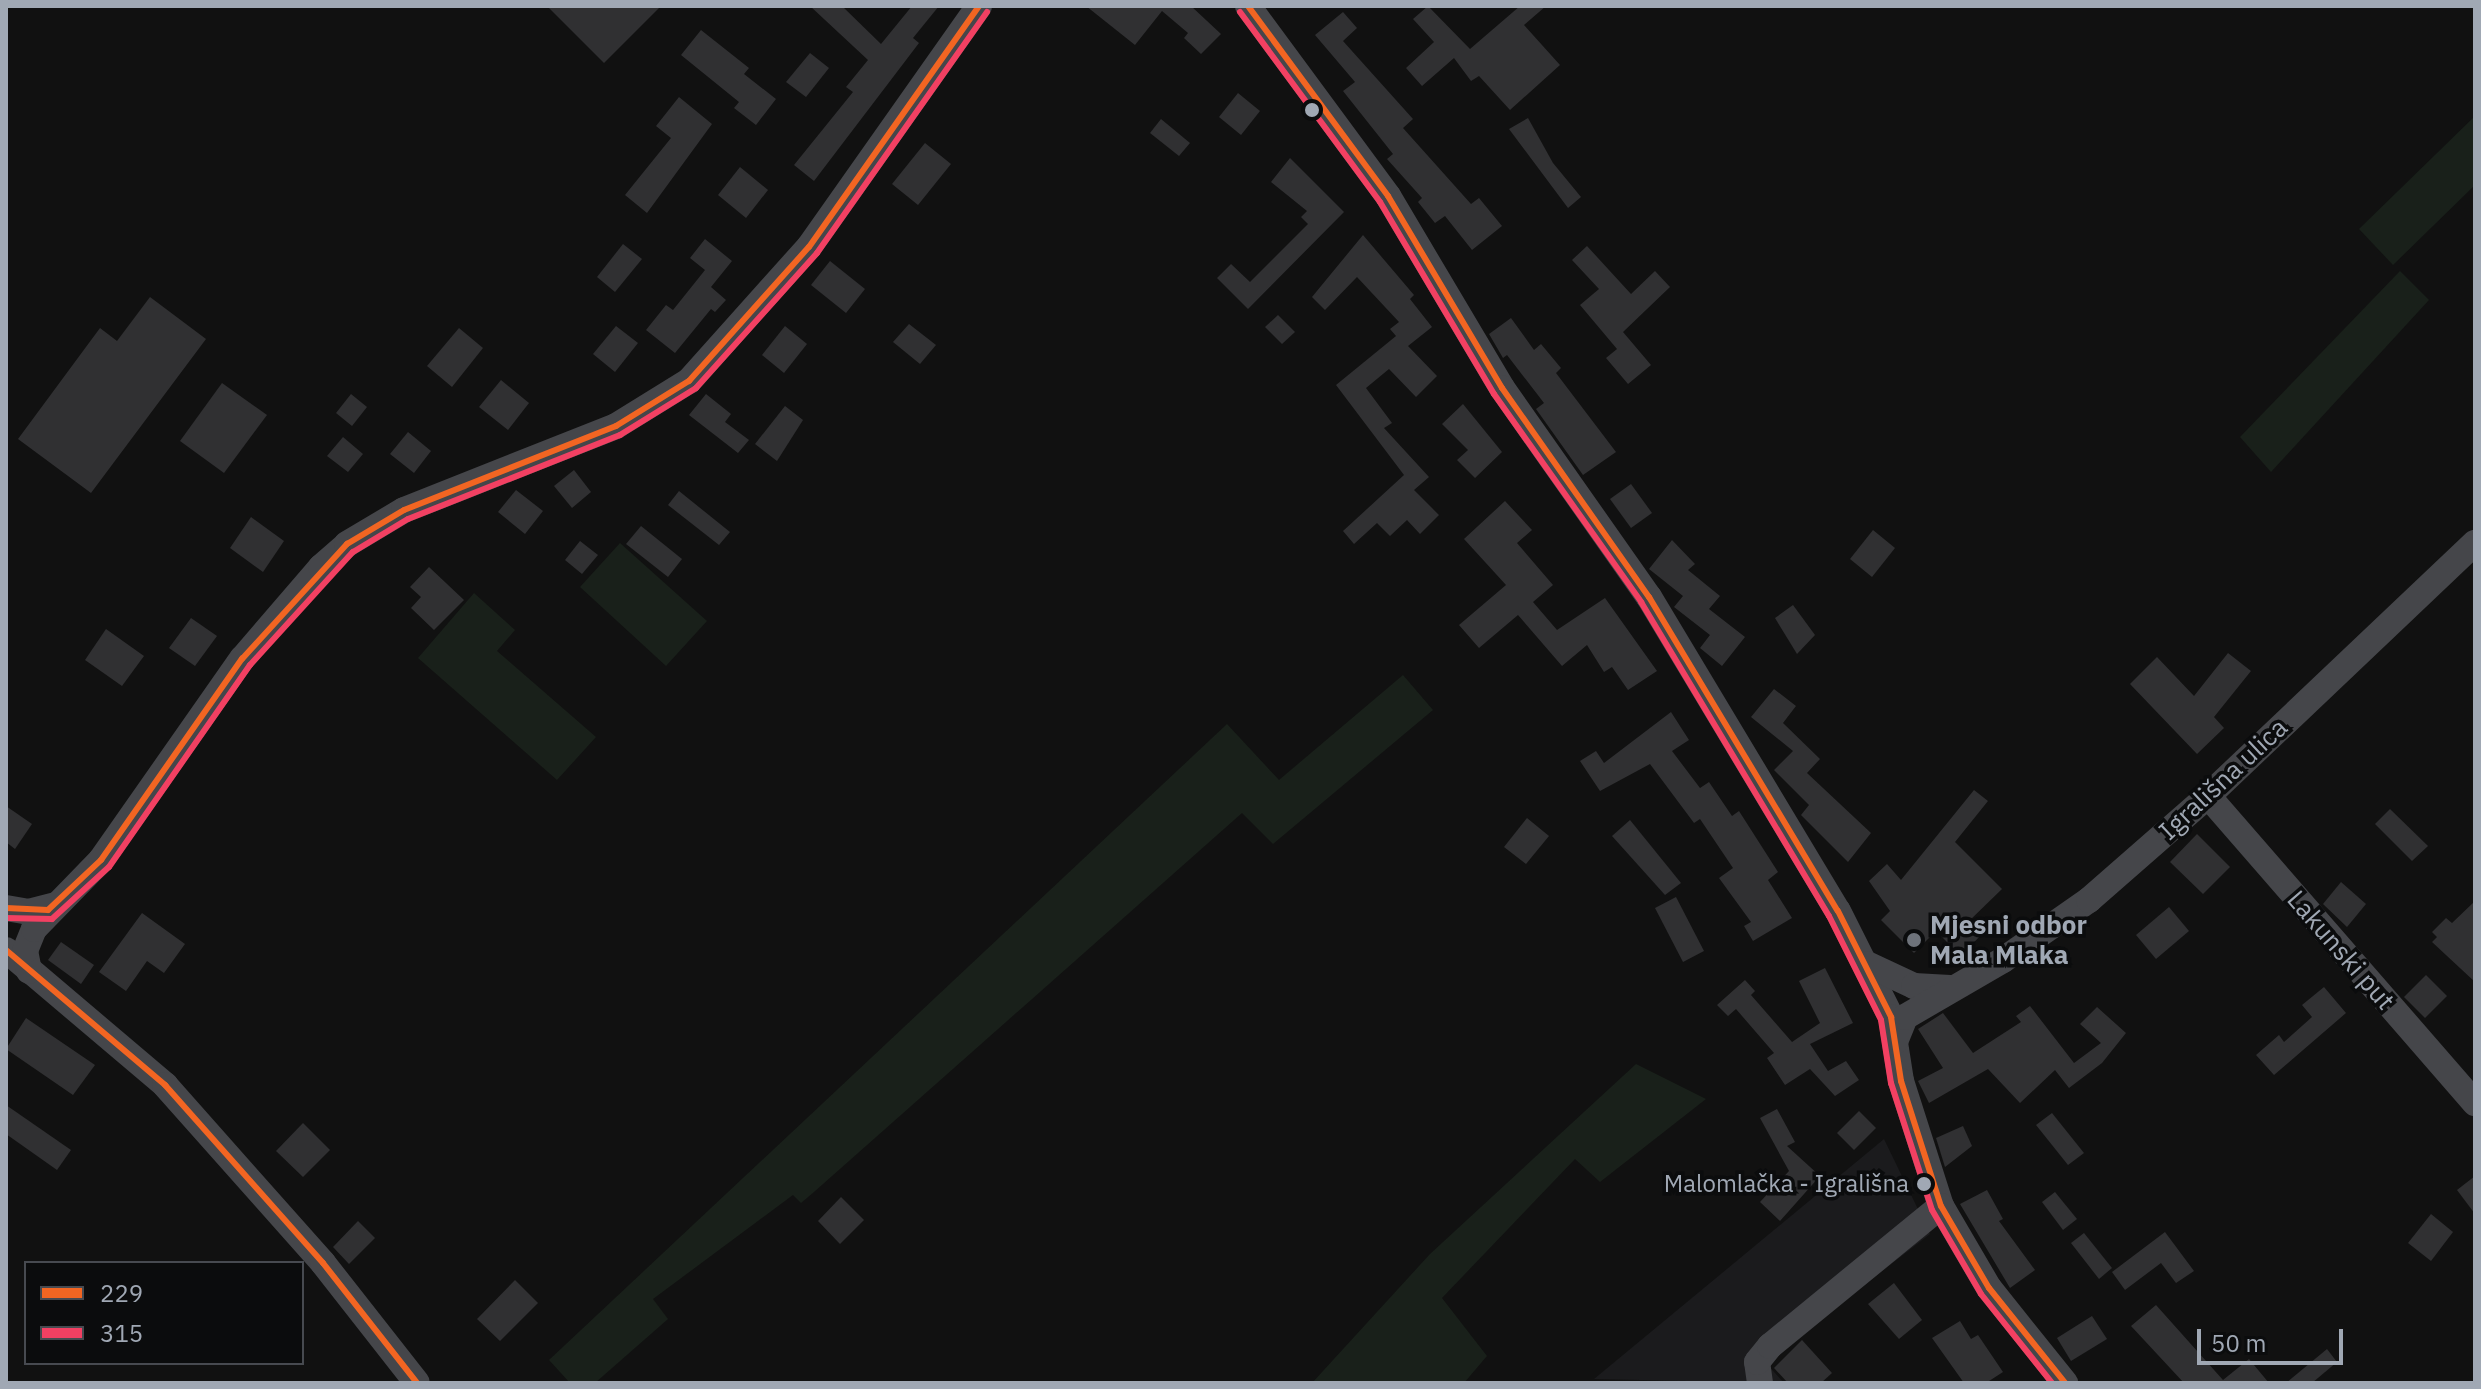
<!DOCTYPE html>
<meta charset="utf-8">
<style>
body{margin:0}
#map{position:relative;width:2481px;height:1389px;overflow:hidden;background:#111;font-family:"IBM Plex Sans",sans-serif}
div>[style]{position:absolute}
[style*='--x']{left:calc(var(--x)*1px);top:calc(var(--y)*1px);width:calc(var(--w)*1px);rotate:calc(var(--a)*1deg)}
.built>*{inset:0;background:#1b1b1d}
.green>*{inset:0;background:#19201a}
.building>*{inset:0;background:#303032}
.minor>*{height:26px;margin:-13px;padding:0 13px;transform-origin:13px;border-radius:13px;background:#45464a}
.bus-1>*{height:6px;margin:-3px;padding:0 3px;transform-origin:3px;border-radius:3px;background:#f26522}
.bus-2>*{height:6px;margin:-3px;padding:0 3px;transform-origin:3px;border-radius:3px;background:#f24062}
.dots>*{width:22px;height:22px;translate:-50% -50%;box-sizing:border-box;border:4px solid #0b0c0d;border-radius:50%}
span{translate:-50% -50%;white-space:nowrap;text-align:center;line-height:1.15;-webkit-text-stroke:7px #0b0c0d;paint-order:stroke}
.bus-label{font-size:24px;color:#a0a8b4}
.right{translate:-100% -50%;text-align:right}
.street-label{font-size:26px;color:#a0a8b4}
.poi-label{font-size:26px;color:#a0a8b4;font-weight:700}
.left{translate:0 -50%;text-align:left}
.frame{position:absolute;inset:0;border:8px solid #a0a8b4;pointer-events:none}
.legend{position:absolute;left:24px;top:1261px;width:280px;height:104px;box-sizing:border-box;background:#0b0c0d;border:2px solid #474a50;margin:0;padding:10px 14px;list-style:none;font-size:24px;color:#a0a8b4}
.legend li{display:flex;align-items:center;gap:16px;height:40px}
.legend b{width:40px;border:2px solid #474a50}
.scale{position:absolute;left:2197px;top:1329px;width:146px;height:36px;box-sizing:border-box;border:4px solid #a0a8b4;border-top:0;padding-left:10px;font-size:24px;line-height:28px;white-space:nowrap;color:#a0a8b4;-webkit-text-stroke:6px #0b0c0d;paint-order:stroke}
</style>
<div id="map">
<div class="built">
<div style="clip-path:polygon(1884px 1139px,1930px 1234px,1765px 1362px,1784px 1383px,1594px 1379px)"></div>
</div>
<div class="green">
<div style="clip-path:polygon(2475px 116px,2475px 185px,2393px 265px,2359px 229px)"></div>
<div style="clip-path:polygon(2400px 271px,2429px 300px,2271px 472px,2240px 437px)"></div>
<div style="clip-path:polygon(620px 543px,707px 621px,666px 666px,580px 587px)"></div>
<div style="clip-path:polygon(474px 593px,515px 630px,497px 651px,596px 737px,557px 780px,418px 658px)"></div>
<div style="clip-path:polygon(1403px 675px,1433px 710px,1273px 844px,1242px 813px,814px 1192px,801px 1203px,793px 1195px,653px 1299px,668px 1319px,595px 1383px,570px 1383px,549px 1360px,1227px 724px,1279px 780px)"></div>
<div style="clip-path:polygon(1636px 1064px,1706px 1099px,1600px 1182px,1575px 1159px,1442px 1298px,1487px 1356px,1464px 1383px,1312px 1383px,1430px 1254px)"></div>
</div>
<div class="building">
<div style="clip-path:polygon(547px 6px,661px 6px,604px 63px)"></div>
<div style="clip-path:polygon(810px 6px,842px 6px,881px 44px,912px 6px,939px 6px,913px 38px,919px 43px,814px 181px,794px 165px,853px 92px,846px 87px,868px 60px)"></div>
<div style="clip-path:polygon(1086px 6px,1191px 6px,1221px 34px,1201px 54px,1184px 38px,1188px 33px,1162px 11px,1135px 45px)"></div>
<div style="clip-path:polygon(1428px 6px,1470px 49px,1520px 6px,1546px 6px,1524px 25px,1560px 65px,1510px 110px,1479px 76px,1471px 81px,1454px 58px,1422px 86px,1406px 68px,1434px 42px,1413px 19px)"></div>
<div style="clip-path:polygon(1343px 12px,1357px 28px,1343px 41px,1413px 119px,1403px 128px,1471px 204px,1479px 198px,1502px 226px,1472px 250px,1445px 216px,1435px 223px,1418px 202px,1422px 198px,1387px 159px,1393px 154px,1343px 91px,1355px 82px,1315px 35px)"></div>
<div style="clip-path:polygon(701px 30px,749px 68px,744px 74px,776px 99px,756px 125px,734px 108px,739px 102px,681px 55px)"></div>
<div style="clip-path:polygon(810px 53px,829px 68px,806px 97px,786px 82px)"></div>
<div style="clip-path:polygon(1238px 93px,1260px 111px,1241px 135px,1219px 117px)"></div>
<div style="clip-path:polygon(679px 97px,712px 124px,647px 213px,625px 195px,671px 138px,656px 126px)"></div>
<div style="clip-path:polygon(1528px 118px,1553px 163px,1581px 197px,1568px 208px,1509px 129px)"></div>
<div style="clip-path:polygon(1161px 119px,1190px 143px,1179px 156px,1150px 133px)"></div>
<div style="clip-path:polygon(925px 143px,951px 164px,918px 205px,892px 184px)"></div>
<div style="clip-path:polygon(1290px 158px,1344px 212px,1248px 309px,1217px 278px,1231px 264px,1250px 282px,1308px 224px,1301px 217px,1307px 211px,1271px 182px)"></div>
<div style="clip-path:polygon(740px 167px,768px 190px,746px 218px,718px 195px)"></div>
<div style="clip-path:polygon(1363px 235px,1414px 295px,1410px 299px,1432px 327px,1408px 346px,1437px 376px,1416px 397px,1389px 369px,1366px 388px,1392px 423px,1384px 428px,1429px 477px,1414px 490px,1439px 515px,1420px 534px,1407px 520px,1390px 536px,1377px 523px,1354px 544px,1343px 531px,1404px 475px,1336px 385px,1396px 336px,1390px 329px,1399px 322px,1357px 277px,1325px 310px,1312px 297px)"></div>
<div style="clip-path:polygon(705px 239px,732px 261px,711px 287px,726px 300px,715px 312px,711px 309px,675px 353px,646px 330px,666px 305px,673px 310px,705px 270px,690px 258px)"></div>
<div style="clip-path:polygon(623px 244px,642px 259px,615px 292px,597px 277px)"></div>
<div style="clip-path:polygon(1587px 246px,1631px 294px,1655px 271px,1670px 287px,1623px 332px,1651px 365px,1628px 384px,1606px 358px,1617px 349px,1580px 305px,1599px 289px,1572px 260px)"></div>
<div style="clip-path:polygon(830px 261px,865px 289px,846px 313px,811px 285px)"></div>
<div style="clip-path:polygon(150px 297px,206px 339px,91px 493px,18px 439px,100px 328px,117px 341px)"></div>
<div style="clip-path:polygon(1278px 315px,1295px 332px,1282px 344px,1265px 327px)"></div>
<div style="clip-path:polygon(1511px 318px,1534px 350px,1541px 344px,1561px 368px,1556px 373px,1616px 452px,1583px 475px,1536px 409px,1544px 403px,1507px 355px,1503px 358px,1489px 334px)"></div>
<div style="clip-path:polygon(909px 324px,936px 345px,920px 364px,893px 342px)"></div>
<div style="clip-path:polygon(616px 326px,638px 343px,615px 372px,593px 354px)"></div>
<div style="clip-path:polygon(785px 326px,807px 344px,784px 373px,762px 355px)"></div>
<div style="clip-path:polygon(459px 328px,483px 348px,452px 387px,427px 366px)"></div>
<div style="clip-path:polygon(501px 380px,529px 403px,508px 430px,479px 407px)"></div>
<div style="clip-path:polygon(222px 383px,267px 415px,224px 473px,180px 441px)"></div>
<div style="clip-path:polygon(351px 394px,367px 407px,352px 426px,336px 413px)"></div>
<div style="clip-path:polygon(706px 394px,731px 414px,725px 422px,749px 440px,738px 453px,689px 415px)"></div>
<div style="clip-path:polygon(1463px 404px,1502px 452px,1475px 478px,1457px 460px,1468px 450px,1442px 424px)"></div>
<div style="clip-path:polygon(785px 406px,803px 420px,777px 461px,755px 444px)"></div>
<div style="clip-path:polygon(408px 432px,431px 451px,414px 473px,390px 454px)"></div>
<div style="clip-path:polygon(343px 437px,363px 454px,348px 472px,327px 456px)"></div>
<div style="clip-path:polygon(574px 470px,591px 492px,572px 508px,554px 486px)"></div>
<div style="clip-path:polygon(1631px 484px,1652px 513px,1631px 528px,1610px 499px)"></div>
<div style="clip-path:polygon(516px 490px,543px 511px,525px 534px,498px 512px)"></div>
<div style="clip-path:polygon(679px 491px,730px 532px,719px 545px,668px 505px)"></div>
<div style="clip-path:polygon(1505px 501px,1532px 530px,1517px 543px,1553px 585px,1533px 602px,1557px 630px,1605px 598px,1657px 671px,1628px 690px,1612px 667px,1604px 672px,1587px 645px,1562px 666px,1518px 615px,1479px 648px,1459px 625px,1506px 585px,1464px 539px)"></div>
<div style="clip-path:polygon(251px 517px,284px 541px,263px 572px,230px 548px)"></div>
<div style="clip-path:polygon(641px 526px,682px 559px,668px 577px,626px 544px)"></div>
<div style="clip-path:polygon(1873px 530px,1895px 548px,1872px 577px,1850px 559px)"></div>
<div style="clip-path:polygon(1672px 540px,1695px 564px,1688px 570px,1720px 596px,1709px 609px,1745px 637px,1722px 666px,1700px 648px,1710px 635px,1674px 607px,1683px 596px,1649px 569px)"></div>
<div style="clip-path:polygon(580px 541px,598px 555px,582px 574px,565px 560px)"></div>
<div style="clip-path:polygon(429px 567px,464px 600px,434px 630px,411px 608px,421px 597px,410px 587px)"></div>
<div style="clip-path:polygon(1793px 605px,1815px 635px,1797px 654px,1775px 618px)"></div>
<div style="clip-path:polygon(191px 618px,217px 636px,195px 666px,169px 648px)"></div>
<div style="clip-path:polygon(106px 629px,144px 656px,122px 686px,85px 660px)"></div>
<div style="clip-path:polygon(2228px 653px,2251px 671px,2214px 717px,2224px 728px,2197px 754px,2130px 684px,2157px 657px,2194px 696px)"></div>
<div style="clip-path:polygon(1774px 689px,1796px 706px,1783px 723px,1820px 759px,1807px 773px,1871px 833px,1848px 862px,1801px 815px,1809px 805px,1774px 770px,1793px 751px,1751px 717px)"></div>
<div style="clip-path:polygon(1671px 712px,1689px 740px,1672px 751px,1700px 788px,1709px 782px,1732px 816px,1739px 811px,1778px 872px,1768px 880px,1792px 918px,1753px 941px,1744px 926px,1751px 922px,1719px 878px,1733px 868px,1700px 819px,1694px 823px,1650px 764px,1600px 791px,1580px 761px,1596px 751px,1604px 763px)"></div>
<div style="clip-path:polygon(1974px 790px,1988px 801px,1955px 842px,2002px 889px,1967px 923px,1980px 936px,1961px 956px,1936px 931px,1914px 953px,1881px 920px,1890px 911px,1869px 881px,1887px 864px,1901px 880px)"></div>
<div style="clip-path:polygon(6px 806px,32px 824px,15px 849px,6px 842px)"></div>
<div style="clip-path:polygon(2390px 809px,2428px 846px,2412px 861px,2375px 824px)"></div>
<div style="clip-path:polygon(1527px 818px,1549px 836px,1526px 864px,1504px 847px)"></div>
<div style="clip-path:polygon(1630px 820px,1681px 883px,1665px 895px,1612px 836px)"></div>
<div style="clip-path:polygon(2197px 834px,2230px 867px,2203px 894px,2170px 862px)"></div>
<div style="clip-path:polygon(2341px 882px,2366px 904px,2347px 927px,2323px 904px)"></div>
<div style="clip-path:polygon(1676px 897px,1704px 951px,1683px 962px,1655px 908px)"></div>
<div style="clip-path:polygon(2475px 901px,2475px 982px,2432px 942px,2437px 937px,2432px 932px,2446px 918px,2452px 923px)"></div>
<div style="clip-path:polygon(2169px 907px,2189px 931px,2156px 959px,2136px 935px)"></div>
<div style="clip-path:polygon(142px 913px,185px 944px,164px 973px,147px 961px,126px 991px,99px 972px)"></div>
<div style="clip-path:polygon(61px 942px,94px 965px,81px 984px,48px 960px)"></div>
<div style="clip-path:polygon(1825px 968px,1853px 1023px,1810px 1044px,1828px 1071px,1846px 1061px,1859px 1080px,1835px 1096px,1810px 1069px,1785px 1085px,1767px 1058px,1774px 1053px,1736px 1009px,1728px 1016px,1717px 1005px,1745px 980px,1755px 991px,1751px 995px,1792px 1042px,1820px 1023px,1799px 981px)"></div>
<div style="clip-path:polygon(2426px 975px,2447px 996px,2425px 1018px,2404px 997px)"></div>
<div style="clip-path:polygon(2324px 987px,2346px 1013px,2274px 1075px,2256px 1055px,2279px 1035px,2284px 1042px,2312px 1017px,2302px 1005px)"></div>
<div style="clip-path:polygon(2030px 1006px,2074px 1063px,2101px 1043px,2080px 1024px,2097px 1007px,2126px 1033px,2102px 1063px,2069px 1088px,2055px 1070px,2020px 1103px,1988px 1069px,1929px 1103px,1918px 1081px,1943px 1068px,1918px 1029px,1943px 1013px,1973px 1053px,2021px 1022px,2016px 1016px)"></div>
<div style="clip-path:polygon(26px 1018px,95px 1065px,73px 1095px,6px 1049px)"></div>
<div style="clip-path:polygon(6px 1105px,71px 1150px,57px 1170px,6px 1134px)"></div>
<div style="clip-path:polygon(1777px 1109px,1795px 1142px,1787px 1146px,1820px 1176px,1780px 1221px,1760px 1202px,1789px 1171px,1760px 1118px)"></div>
<div style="clip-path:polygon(1859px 1111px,1876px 1128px,1854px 1150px,1837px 1133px)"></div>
<div style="clip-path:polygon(2052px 1113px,2084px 1153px,2068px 1165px,2036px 1125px)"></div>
<div style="clip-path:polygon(303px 1123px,330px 1150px,303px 1177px,276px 1151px)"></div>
<div style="clip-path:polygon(1963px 1126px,1972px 1146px,1945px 1167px,1936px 1138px)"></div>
<div style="clip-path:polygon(2475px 1176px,2475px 1214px,2457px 1190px)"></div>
<div style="clip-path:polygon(1987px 1190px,2003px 1219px,1999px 1221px,2035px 1270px,2010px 1288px,1960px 1204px)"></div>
<div style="clip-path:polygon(2055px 1192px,2077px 1219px,2063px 1230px,2042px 1202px)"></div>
<div style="clip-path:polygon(841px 1197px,864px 1220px,840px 1244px,818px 1221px)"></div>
<div style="clip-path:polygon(2431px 1214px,2453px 1232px,2431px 1261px,2408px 1243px)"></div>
<div style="clip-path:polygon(358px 1221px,375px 1238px,349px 1264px,333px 1247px)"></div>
<div style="clip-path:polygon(2165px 1232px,2194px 1271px,2176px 1283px,2161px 1263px,2125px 1290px,2112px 1272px)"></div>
<div style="clip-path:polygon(2084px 1233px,2112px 1268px,2099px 1279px,2071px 1243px)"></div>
<div style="clip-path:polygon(515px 1280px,538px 1303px,500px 1341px,477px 1319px)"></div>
<div style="clip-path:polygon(1894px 1283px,1922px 1320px,1899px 1339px,1868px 1304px)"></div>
<div style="clip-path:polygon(2156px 1305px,2223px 1380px,2249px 1359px,2269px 1383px,2184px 1383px,2131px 1326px)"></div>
<div style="clip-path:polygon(2092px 1316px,2107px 1339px,2071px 1361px,2057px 1338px)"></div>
<div style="clip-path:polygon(1960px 1321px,1971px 1339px,1978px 1335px,2003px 1372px,1986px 1383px,1964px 1383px,1932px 1338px)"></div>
<div style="clip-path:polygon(1802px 1340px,1832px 1373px,1821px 1383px,1788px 1383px,1774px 1368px)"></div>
<div style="clip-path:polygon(2327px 1349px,2337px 1362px,2312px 1383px,2286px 1383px)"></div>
</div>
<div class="minor">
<div style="--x:1248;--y:6;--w:236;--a:53.6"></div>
<div style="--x:1388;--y:196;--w:223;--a:59.3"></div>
<div style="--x:1502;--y:388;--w:256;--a:54.9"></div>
<div style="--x:1649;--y:597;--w:366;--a:59"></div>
<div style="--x:1838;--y:911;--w:119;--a:63.4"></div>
<div style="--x:1891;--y:1017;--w:65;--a:81.1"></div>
<div style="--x:1901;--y:1081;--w:131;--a:72.3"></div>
<div style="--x:1941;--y:1206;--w:95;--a:59.7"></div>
<div style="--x:1989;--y:1288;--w:122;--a:51.3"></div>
<div style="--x:2208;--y:796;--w:407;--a:49"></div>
<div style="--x:6;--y:908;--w:22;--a:10"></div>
<div style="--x:28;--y:912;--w:29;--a:-14"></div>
<div style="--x:6;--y:950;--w:209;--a:40.3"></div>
<div style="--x:165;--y:1085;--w:238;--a:48.4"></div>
<div style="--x:323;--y:1263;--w:152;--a:51.9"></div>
<div style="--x:1867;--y:964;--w:52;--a:25.1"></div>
<div style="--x:1914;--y:986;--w:36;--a:3"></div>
<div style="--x:29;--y:971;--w:20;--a:-101"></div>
<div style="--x:25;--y:951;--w:24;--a:-68"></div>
<div style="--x:34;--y:929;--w:96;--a:-45.8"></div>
<div style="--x:101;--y:860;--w:246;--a:-55"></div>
<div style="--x:242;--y:659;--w:121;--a:-49.3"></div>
<div style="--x:321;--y:567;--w:35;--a:-41"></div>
<div style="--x:347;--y:544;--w:66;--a:-30.8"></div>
<div style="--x:404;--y:510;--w:228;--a:-21.6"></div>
<div style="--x:616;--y:426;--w:86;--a:-31.7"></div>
<div style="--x:689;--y:381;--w:180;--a:-48.2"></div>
<div style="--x:809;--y:247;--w:295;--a:-54.8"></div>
<div style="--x:1895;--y:1042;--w:27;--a:-68"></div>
<div style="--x:1905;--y:1017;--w:113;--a:-30.2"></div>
<div style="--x:2003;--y:960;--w:105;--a:-34.9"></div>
<div style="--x:2089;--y:900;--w:158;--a:-41.2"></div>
<div style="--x:2208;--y:796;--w:368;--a:-43.5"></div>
<div style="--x:1760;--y:1383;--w:21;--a:-98"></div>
<div style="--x:1757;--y:1362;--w:21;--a:-51"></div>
<div style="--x:1770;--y:1346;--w:221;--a:-39.3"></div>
</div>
<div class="bus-1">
<div style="--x:1248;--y:6;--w:236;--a:53.6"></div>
<div style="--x:1388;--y:196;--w:223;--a:59.3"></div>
<div style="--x:1502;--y:388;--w:256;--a:54.9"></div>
<div style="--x:1649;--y:597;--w:366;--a:59"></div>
<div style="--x:1838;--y:911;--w:119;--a:63.4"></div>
<div style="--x:1891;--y:1017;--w:65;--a:81.1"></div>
<div style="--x:1901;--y:1081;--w:131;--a:72.3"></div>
<div style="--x:1941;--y:1206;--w:95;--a:59.7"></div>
<div style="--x:1989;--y:1288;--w:122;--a:51.3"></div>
<div style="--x:6;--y:908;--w:42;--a:2.7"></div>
<div style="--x:48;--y:910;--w:73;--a:-43.3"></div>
<div style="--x:101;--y:860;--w:246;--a:-55"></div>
<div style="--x:242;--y:659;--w:156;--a:-47.6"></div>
<div style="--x:347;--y:544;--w:66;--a:-30.8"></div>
<div style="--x:404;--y:510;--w:228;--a:-21.6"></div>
<div style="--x:616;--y:426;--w:86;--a:-31.7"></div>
<div style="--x:689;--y:381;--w:180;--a:-48.2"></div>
<div style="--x:809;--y:247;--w:295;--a:-54.8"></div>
<div style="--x:6;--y:950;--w:209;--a:40.3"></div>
<div style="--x:165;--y:1085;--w:238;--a:48.4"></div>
<div style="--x:323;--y:1263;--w:152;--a:51.9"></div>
</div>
<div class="bus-2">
<div style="--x:1240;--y:12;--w:236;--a:53.6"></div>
<div style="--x:1380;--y:202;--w:223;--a:59.3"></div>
<div style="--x:1494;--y:394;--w:255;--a:54.7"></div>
<div style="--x:1641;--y:602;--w:366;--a:59.1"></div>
<div style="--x:1829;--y:916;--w:116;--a:63.4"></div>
<div style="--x:1881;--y:1020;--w:64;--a:81"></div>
<div style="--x:1891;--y:1083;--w:133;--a:72.1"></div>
<div style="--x:1932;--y:1210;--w:97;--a:59.7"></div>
<div style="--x:1981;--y:1294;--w:114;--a:51.4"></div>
<div style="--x:6;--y:918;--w:46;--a:1.2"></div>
<div style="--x:52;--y:919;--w:77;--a:-42.4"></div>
<div style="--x:109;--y:867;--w:246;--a:-55.1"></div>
<div style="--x:250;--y:665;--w:153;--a:-47.7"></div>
<div style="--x:353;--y:552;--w:64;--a:-31"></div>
<div style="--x:408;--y:519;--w:228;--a:-21.6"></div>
<div style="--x:620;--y:435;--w:89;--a:-31.7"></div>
<div style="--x:696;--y:388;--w:181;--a:-48.1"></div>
<div style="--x:817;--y:253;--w:295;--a:-54.8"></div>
</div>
<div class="dots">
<div style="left:1312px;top:110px;background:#a0a8b4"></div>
<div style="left:1914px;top:940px;background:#6e737b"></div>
<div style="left:1924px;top:1184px;background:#a0a8b4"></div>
</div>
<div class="bus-label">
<span class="right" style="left:1909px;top:1184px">Malomlačka - Igrališna</span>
</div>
<div class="street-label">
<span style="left:2223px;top:779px;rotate:-43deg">Igrališna ulica</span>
<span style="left:2341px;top:950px;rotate:49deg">Lakunski put</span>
</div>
<div class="poi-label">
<span class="left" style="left:1930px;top:940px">Mjesni odbor<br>Mala Mlaka</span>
</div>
<div class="frame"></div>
<ul class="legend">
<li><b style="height:10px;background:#f26522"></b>229</li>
<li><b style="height:10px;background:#f24062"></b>315</li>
</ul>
<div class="scale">50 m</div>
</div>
